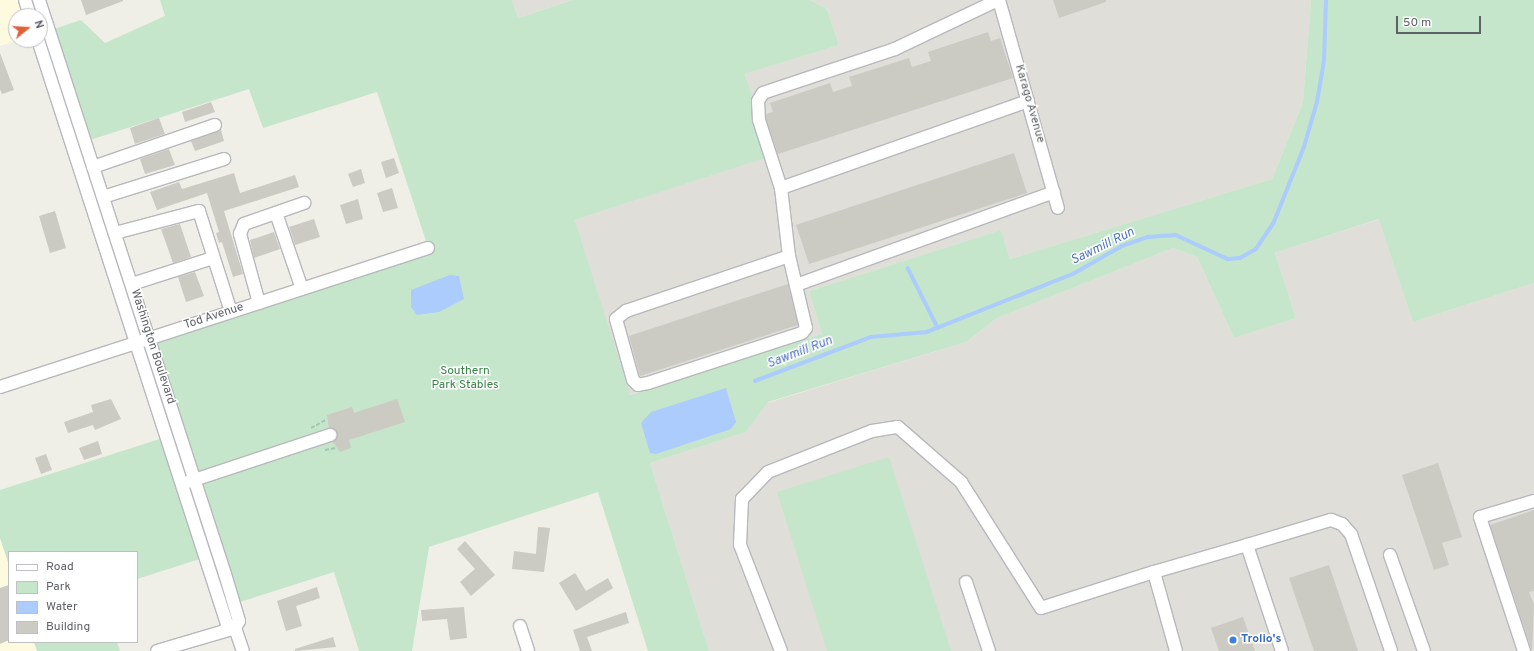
<!DOCTYPE html>
<style>
body{margin:0}
#map{position:relative;width:1534px;height:651px;overflow:hidden;background:#f0efe7;font-family:Overpass,sans-serif}
div>[style]{position:absolute}
[style*='--x']{left:calc(var(--x)*1px);top:calc(var(--y)*1px);width:calc(var(--w)*1px);rotate:calc(var(--a)*1deg)}
.commercial>*{inset:0;background:#fdfadf}
.industrial>*{inset:0;background:#dfded9}
.green>*{inset:0;background:#c5e6ca}
.water>*{inset:0;background:#abccfc}
.stream>*{height:3.5px;margin:-1.75px;padding:0 1.75px;transform-origin:1.75px;border-radius:1.75px;background:#abccfc}
.building>*{inset:0;background:#cbcac3}
.path>*{height:2px;margin-top:-1px;transform-origin:0;background:repeating-linear-gradient(90deg,#9ec6b0 0 4px,transparent 0 6px)}
.roads{filter:drop-shadow(1px 0 #b7b8bd) drop-shadow(-1px 0 #b7b8bd) drop-shadow(0 1px #b7b8bd) drop-shadow(0 -1px #b7b8bd)}
.minor>*{height:12px;margin:-6px;padding:0 6px;transform-origin:6px;border-radius:6px;background:#fff}
.dots>*{width:11px;height:11px;translate:-50% -50%;box-sizing:border-box;border:2px solid #fff;border-radius:50%}
span{translate:-50% -50%;white-space:nowrap;text-align:center;line-height:1.15;-webkit-text-stroke:3px #fff;paint-order:stroke}
.street-label{font-size:12px;color:#5e6166}
.park-label{font-size:12px;color:#388347}
.shop-label{font-size:12px;color:#366cbe;font-weight:700}
.left{translate:0 -50%;text-align:left}
.water-label{font-size:13px;color:#4d73c0;font-style:italic}
.legend{position:absolute;left:8px;top:551px;width:130px;height:92px;box-sizing:border-box;background:#fff;border:1px solid #bfc0c2;margin:0;padding:5px 7px;list-style:none;font-size:12px;color:#5e6166}
.legend li{display:flex;align-items:center;gap:8px;height:20px}
.legend b{width:20px;border:1px solid #bfc0c2}
.north{position:absolute;left:8px;top:8px;width:40px;height:40px;box-sizing:border-box;background:#fff;border:1px solid #bfc0c2;border-radius:50%;rotate:72deg;font-size:11px;font-weight:700;line-height:16px;text-align:center;color:#5e6166}
.north::after{content:'';display:block;margin:auto;width:14px;height:18px;background:#e36139;clip-path:polygon(50% 0,100% 100%,50% 72%,0 100%)}
.scale{position:absolute;left:1396px;top:16px;width:85px;height:18px;box-sizing:border-box;border:2px solid #5e6166;border-top:0;padding-left:5px;font-size:12px;line-height:14px;white-space:nowrap;color:#5e6166;-webkit-text-stroke:3px #fff;paint-order:stroke}
</style>
<div id="map">
<div class="commercial">
<div style="clip-path:polygon(0 0,25px 0,30px 16px,16px 16px,18px 40px,0 46px)"></div>
<div style="clip-path:polygon(0 538px,9px 565px,9px 642px,34px 642px,37px 651px,0 651px)"></div>
</div>
<div class="industrial">
<div style="clip-path:polygon(512px 0,572px 0,518px 18px)"></div>
<div style="clip-path:polygon(810px 0,1311px 0,1303px 102px,1272px 179px,1010px 259px,1001px 230px,809px 291px,822px 334px,629px 395px,575px 220px,770px 156px,745px 74px,839px 45px,827px 9px)"></div>
<div style="clip-path:polygon(1380px 219px,1413px 322px,1534px 283px,1534px 651px,709px 651px,650px 463px,746px 432px,767px 403px,966px 342px,997px 318px,1173px 248px,1197px 257px,1234px 338px,1296px 318px,1275px 253px)"></div>
</div>
<div class="green">
<div style="clip-path:polygon(25px 0,39px 0,150px 338px,427px 244px,377px 92px,263px 128px,249px 89px,90px 140px,54px 29px,81px 20px,105px 43px,165px 16px,160px 0,512px 0,518px 18px,572px 0,810px 0,827px 9px,839px 45px,745px 74px,771px 156px,575px 220px,630px 395px,822px 334px,809px 291px,1001px 230px,1010px 259px,1272px 179px,1303px 102px,1311px 0,1534px 0,1534px 283px,1413px 322px,1379px 219px,1275px 253px,1296px 318px,1234px 338px,1197px 257px,1173px 248px,997px 318px,966px 342px,768px 402px,746px 432px,650px 463px,709px 651px,648px 651px,598px 492px,429px 547px,412px 651px,359px 651px,334px 572px,234px 604px,235px 628px,206px 557px,137px 579px,137px 552px,9px 552px,9px 565px,0 538px,0 490px,166px 437px,40px 40px,40px 16px,30px 16px)"></div>
<div style="clip-path:polygon(889px 457px,951px 651px,827px 651px,777px 492px)"></div>
<div style="clip-path:polygon(34px 642px,117px 642px,120px 651px,37px 651px)"></div>
</div>
<div class="water">
<div style="clip-path:polygon(450px 275px,459px 276px,464px 299px,439px 312px,417px 315px,411px 307px,411px 290px)"></div>
<div style="clip-path:polygon(726px 388px,736px 422px,731px 429px,656px 454px,650px 453px,641px 423px,651px 412px)"></div>
</div>
<div class="stream">
<div style="--x:908;--y:268;--w:67;--a:63.4"></div>
<div style="--x:755;--y:381;--w:124;--a:-20.8"></div>
<div style="--x:871;--y:337;--w:56;--a:-5.1"></div>
<div style="--x:927;--y:332;--w:157;--a:-21.7"></div>
<div style="--x:1073;--y:274;--w:56;--a:-29.7"></div>
<div style="--x:1122;--y:246;--w:28;--a:-19"></div>
<div style="--x:1148;--y:237;--w:28;--a:-4"></div>
<div style="--x:1176;--y:235;--w:57;--a:24.8"></div>
<div style="--x:1228;--y:259;--w:12;--a:-5"></div>
<div style="--x:1240;--y:258;--w:18;--a:-29"></div>
<div style="--x:1256;--y:249;--w:32;--a:-56"></div>
<div style="--x:1274;--y:222;--w:81;--a:-68.2"></div>
<div style="--x:1304;--y:147;--w:47;--a:-73.9"></div>
<div style="--x:1317;--y:102;--w:42;--a:-80.3"></div>
<div style="--x:1324;--y:61;--w:61;--a:-88.1"></div>
</div>
<div class="building">
<div style="clip-path:polygon(81px 0,123px 0,123px 1px,86px 15px)"></div>
<div style="clip-path:polygon(1053px 0,1106px 0,1106px 2px,1059px 18px)"></div>
<div style="clip-path:polygon(988px 32px,991px 41px,1000px 38px,1013px 78px,778px 154px,766px 119px,766px 114px,773px 112px,770px 103px,830px 83px,833px 92px,852px 86px,849px 77px,909px 58px,912px 67px,931px 61px,928px 52px)"></div>
<div style="clip-path:polygon(0 53px,14px 90px,2px 94px,0 89px)"></div>
<div style="clip-path:polygon(211px 102px,215px 112px,185px 122px,182px 112px)"></div>
<div style="clip-path:polygon(159px 118px,165px 134px,135px 144px,130px 128px)"></div>
<div style="clip-path:polygon(221px 130px,224px 141px,195px 151px,191px 141px)"></div>
<div style="clip-path:polygon(169px 149px,175px 165px,145px 174px,140px 159px)"></div>
<div style="clip-path:polygon(1014px 153px,1027px 193px,809px 264px,796px 225px)"></div>
<div style="clip-path:polygon(394px 158px,399px 173px,386px 178px,381px 162px)"></div>
<div style="clip-path:polygon(361px 169px,365px 183px,353px 187px,348px 174px)"></div>
<div style="clip-path:polygon(234px 173px,240px 193px,295px 175px,299px 187px,224px 211px,243px 274px,233px 277px,222px 242px,219px 243px,216px 233px,219px 232px,207px 193px,157px 210px,150px 192px,179px 182px,182px 189px)"></div>
<div style="clip-path:polygon(392px 188px,398px 208px,383px 212px,377px 193px)"></div>
<div style="clip-path:polygon(358px 199px,363px 219px,346px 224px,340px 205px)"></div>
<div style="clip-path:polygon(55px 211px,66px 248px,50px 253px,39px 216px)"></div>
<div style="clip-path:polygon(314px 219px,320px 237px,295px 245px,289px 227px)"></div>
<div style="clip-path:polygon(180px 224px,191px 257px,173px 263px,161px 229px)"></div>
<div style="clip-path:polygon(274px 232px,280px 249px,254px 258px,250px 240px)"></div>
<div style="clip-path:polygon(195px 272px,204px 296px,186px 302px,178px 277px)"></div>
<div style="clip-path:polygon(788px 284px,798px 325px,640px 376px,629px 336px)"></div>
<div style="clip-path:polygon(111px 399px,121px 419px,95px 430px,93px 425px,68px 433px,64px 422px,93px 412px,91px 405px)"></div>
<div style="clip-path:polygon(397px 399px,405px 422px,349px 440px,351px 448px,340px 452px,333px 442px,337px 432px,329px 428px,327px 415px,352px 407px,354px 413px)"></div>
<div style="clip-path:polygon(98px 441px,102px 454px,84px 460px,79px 448px)"></div>
<div style="clip-path:polygon(46px 454px,52px 470px,41px 474px,35px 458px)"></div>
<div style="clip-path:polygon(1438px 463px,1462px 537px,1442px 543px,1449px 565px,1434px 570px,1402px 475px)"></div>
<div style="clip-path:polygon(1534px 510px,1534px 591px,1529px 592px,1534px 605px,1532px 651px,1490px 525px)"></div>
<div style="clip-path:polygon(538px 527px,550px 528px,544px 572px,512px 569px,514px 551px,536px 554px)"></div>
<div style="clip-path:polygon(465px 541px,495px 575px,471px 596px,460px 582px,475px 569px,457px 549px)"></div>
<div style="clip-path:polygon(1329px 565px,1358px 651px,1314px 651px,1289px 578px)"></div>
<div style="clip-path:polygon(575px 573px,586px 591px,608px 578px,613px 588px,576px 611px,559px 583px)"></div>
<div style="clip-path:polygon(9px 585px,9px 640px,0 644px,0 588px)"></div>
<div style="clip-path:polygon(317px 587px,320px 598px,296px 606px,302px 626px,286px 631px,277px 601px)"></div>
<div style="clip-path:polygon(464px 607px,467px 638px,450px 640px,447px 619px,422px 621px,421px 610px)"></div>
<div style="clip-path:polygon(626px 612px,629px 623px,587px 637px,592px 651px,580px 651px,573px 630px)"></div>
<div style="clip-path:polygon(1243px 617px,1255px 651px,1219px 651px,1211px 628px)"></div>
<div style="clip-path:polygon(333px 637px,336px 647px,295px 651px,295px 649px)"></div>
</div>
<div class="path">
<div style="--x:311;--y:428;--w:18;--a:-29"></div>
<div style="--x:325;--y:450;--w:11;--a:-10"></div>
</div>
<div class="roads">
<div class="minor">
<div style="--x:25;--y:0;--w:17;--a:73"></div>
<div style="--x:39;--y:0;--w:603;--a:72.05"></div>
<div style="--x:225;--y:574;--w:49;--a:73.4"></div>
<div style="--x:239;--y:621;--w:8;--a:120"></div>
<div style="--x:998;--y:0;--w:114;--a:154.6"></div>
<div style="--x:895;--y:49;--w:139;--a:161.6"></div>
<div style="--x:763;--y:93;--w:9;--a:122"></div>
<div style="--x:758;--y:101;--w:19;--a:87"></div>
<div style="--x:759;--y:120;--w:71;--a:72.1"></div>
<div style="--x:781;--y:188;--w:262;--a:-19.4"></div>
<div style="--x:999;--y:0;--w:216;--a:74.2"></div>
<div style="--x:38;--y:40;--w:614;--a:72.07"></div>
<div style="--x:227;--y:624;--w:9;--a:27"></div>
<div style="--x:235;--y:628;--w:24;--a:71"></div>
<div style="--x:93;--y:167;--w:129;--a:-19"></div>
<div style="--x:781;--y:188;--w:68;--a:83.3"></div>
<div style="--x:789;--y:256;--w:74;--a:76.7"></div>
<div style="--x:806;--y:328;--w:6;--a:129"></div>
<div style="--x:802;--y:333;--w:162;--a:162"></div>
<div style="--x:648;--y:383;--w:10;--a:169"></div>
<div style="--x:638;--y:385;--w:7;--a:-135"></div>
<div style="--x:633;--y:380;--w:63;--a:-105.6"></div>
<div style="--x:616;--y:319;--w:13;--a:-39"></div>
<div style="--x:626;--y:311;--w:172;--a:-18.6"></div>
<div style="--x:103;--y:197;--w:127;--a:-17.4"></div>
<div style="--x:276;--y:213;--w:80;--a:71.1"></div>
<div style="--x:115;--y:233;--w:87;--a:-14.7"></div>
<div style="--x:199;--y:211;--w:106;--a:72.4"></div>
<div style="--x:132;--y:284;--w:85;--a:-17.8"></div>
<div style="--x:796;--y:285;--w:274;--a:-19.8"></div>
<div style="--x:259;--y:303;--w:72;--a:-105.4"></div>
<div style="--x:240;--y:234;--w:11;--a:-68"></div>
<div style="--x:244;--y:224;--w:64;--a:-19.3"></div>
<div style="--x:0;--y:387;--w:450;--a:-18"></div>
<div style="--x:188;--y:482;--w:150;--a:-18.3"></div>
<div style="--x:1390;--y:555;--w:102;--a:70.5"></div>
<div style="--x:966;--y:582;--w:73;--a:71.6"></div>
<div style="--x:520;--y:626;--w:26;--a:72"></div>
<div style="--x:157;--y:651;--w:81;--a:-16.4"></div>
<div style="--x:781;--y:651;--w:114;--a:-111.1"></div>
<div style="--x:740;--y:545;--w:46;--a:-87.5"></div>
<div style="--x:742;--y:499;--w:37;--a:-46"></div>
<div style="--x:768;--y:472;--w:112;--a:-21.5"></div>
<div style="--x:872;--y:431;--w:26;--a:-9"></div>
<div style="--x:898;--y:427;--w:84;--a:41.1"></div>
<div style="--x:961;--y:482;--w:149;--a:57.6"></div>
<div style="--x:1041;--y:608;--w:119;--a:-17.7"></div>
<div style="--x:1176;--y:651;--w:82;--a:-105.6"></div>
<div style="--x:1154;--y:572;--w:97;--a:-16.2"></div>
<div style="--x:1282;--y:651;--w:112;--a:-108.3"></div>
<div style="--x:1247;--y:545;--w:88;--a:-16.6"></div>
<div style="--x:1331;--y:520;--w:12;--a:20"></div>
<div style="--x:1342;--y:524;--w:13;--a:48"></div>
<div style="--x:1351;--y:534;--w:124;--a:71.1"></div>
<div style="--x:1524;--y:651;--w:141;--a:-108.2"></div>
<div style="--x:1480;--y:517;--w:56;--a:-16.5"></div>
</div>
</div>
<div class="dots">
<div style="left:1233px;top:640px;background:#3f7fe0"></div>
</div>
<div class="street-label">
<span style="left:1029px;top:104px;rotate:74deg">Karago Avenue</span>
<span style="left:214px;top:317px;rotate:-18deg">Tod Avenue</span>
<span style="left:152px;top:347px;rotate:72deg">Washington Boulevard</span>
</div>
<div class="park-label">
<span style="left:465px;top:379px">Southern<br>Park Stables</span>
</div>
<div class="shop-label">
<span class="left" style="left:1241px;top:640px">Trolio's</span>
</div>
<div class="water-label">
<span style="left:1103px;top:247px;rotate:-26deg">Sawmill Run</span>
<span style="left:800px;top:353px;rotate:-21deg">Sawmill Run</span>
</div>
<ul class="legend">
<li><b style="height:5px;background:#fff"></b>Road</li>
<li><b style="height:11px;background:#c5e6ca"></b>Park</li>
<li><b style="height:11px;background:#abccfc"></b>Water</li>
<li><b style="height:11px;background:#cbcac3"></b>Building</li>
</ul>
<div class="north">N</div>
<div class="scale">50 m</div>
</div>
